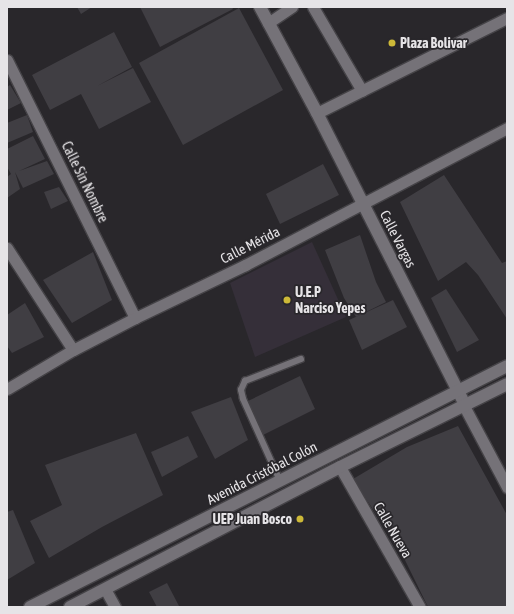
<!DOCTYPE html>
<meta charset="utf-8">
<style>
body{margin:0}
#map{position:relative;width:514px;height:614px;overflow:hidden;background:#29272b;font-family:"Asap Condensed",sans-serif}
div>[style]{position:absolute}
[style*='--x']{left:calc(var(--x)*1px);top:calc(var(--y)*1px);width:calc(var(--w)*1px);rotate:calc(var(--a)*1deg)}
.built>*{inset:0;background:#352f39}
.building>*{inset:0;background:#403e43}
.roads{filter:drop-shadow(1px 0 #454347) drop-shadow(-1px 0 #454347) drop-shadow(0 1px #454347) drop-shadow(0 -1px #454347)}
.lane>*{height:5.5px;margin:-2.75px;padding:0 2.75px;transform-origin:2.75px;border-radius:2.75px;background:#757278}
.street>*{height:11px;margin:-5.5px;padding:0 5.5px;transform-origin:5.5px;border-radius:5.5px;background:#757278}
.secondary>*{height:12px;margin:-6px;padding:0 6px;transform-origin:6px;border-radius:6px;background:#757278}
.dots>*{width:11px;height:11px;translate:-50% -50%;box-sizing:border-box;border:2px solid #29272b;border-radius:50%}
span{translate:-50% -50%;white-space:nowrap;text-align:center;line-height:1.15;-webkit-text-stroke:3.5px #29272b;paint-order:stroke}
.poi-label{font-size:14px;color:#e6e4e7;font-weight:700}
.left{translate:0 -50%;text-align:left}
.right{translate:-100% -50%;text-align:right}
.street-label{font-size:14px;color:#e6e4e7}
.frame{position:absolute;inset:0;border:8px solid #e6e4e7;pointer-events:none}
</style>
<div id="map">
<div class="built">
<div style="clip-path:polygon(312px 242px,346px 317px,255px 357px,230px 283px)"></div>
</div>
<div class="building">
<div style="clip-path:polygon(77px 7px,92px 7px,81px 14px)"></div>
<div style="clip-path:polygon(140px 7px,232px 7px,233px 9px,160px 47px)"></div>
<div style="clip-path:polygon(239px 8px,283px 90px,183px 145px,139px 63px)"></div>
<div style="clip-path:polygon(114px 32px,132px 67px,97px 86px,133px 68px,151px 102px,99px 129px,81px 94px,50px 110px,32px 75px)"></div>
<div style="clip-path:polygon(10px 85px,21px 103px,7px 110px,7px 87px)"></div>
<div style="clip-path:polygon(27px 115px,33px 132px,7px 143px,7px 123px)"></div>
<div style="clip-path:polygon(33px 136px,45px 159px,19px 171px,47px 161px,54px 174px,23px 188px,15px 172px,20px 189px,7px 198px,7px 177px,11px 174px,7px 167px,7px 149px)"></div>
<div style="clip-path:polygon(323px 164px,339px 195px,280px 224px,266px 194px)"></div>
<div style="clip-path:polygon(444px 175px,502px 263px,507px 261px,507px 319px,478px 275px,466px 262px,438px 281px,400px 202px)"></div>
<div style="clip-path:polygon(59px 187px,68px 201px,51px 209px,44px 192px)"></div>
<div style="clip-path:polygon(360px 235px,376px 282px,386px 302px,356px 317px,344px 298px,325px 250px)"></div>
<div style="clip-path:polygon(93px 252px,112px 300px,72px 323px,43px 280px)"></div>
<div style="clip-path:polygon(446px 289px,479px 340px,457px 352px,431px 298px)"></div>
<div style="clip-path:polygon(393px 300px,407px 327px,362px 350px,349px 320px)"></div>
<div style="clip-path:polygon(25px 303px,44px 337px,12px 353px,7px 346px,7px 315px)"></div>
<div style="clip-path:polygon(300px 376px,315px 409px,263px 435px,248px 401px)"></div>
<div style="clip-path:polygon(231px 397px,248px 440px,215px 459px,191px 412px)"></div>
<div style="clip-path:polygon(458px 426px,507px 515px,507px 607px,428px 607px,401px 552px,353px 479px,407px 447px)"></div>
<div style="clip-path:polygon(136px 433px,163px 495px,102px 527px,49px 558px,30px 521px,62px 505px,45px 465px)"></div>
<div style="clip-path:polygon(188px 436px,198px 457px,162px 477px,151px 452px)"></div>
<div style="clip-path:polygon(13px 510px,35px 563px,7px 580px,7px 512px)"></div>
<div style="clip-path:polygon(167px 583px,179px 606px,178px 607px,157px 607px,149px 592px)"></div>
</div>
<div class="roads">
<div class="lane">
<div style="--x:280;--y:481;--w:90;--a:-114.3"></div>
<div style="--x:243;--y:399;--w:9;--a:-103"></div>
<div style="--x:241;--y:390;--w:10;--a:-66"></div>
<div style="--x:245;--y:381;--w:60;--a:-21.4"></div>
</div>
<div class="street">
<div style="--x:313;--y:7;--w:97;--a:59.7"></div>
<div style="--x:268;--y:23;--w:29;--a:-34"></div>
<div style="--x:7;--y:60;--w:288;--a:63.6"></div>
<div style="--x:317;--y:113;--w:212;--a:-26.6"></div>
<div style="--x:7;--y:248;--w:121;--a:57.1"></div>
<div style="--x:7;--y:389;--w:77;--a:-30.6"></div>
<div style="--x:73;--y:350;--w:70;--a:-27.3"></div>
<div style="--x:135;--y:318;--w:122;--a:-25.7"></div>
<div style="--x:245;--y:265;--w:296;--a:-27.6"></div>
<div style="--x:464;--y:406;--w:92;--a:62"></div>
<div style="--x:340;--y:467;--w:161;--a:60.3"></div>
<div style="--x:105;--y:589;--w:21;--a:61"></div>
</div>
<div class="secondary">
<div style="--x:260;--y:7;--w:120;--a:61.7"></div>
<div style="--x:317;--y:113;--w:321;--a:63.1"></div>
<div style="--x:30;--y:607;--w:534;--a:-26.8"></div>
<div style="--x:70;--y:607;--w:304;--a:-27.4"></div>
<div style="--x:340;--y:467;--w:186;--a:-26.4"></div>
</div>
</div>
<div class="dots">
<div style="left:392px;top:43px;background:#cdb938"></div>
<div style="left:287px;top:300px;background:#cdb938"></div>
<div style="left:300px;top:519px;background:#cdb938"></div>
</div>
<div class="poi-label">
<span class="left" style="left:400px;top:43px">Plaza Bolivar</span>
<span class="left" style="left:295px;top:300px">U.E.P<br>Narciso Yepes</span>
<span class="right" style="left:292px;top:519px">UEP Juan Bosco</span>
</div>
<div class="street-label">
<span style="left:85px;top:182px;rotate:64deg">Calle Sin Nombre</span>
<span style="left:398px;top:239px;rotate:63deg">Calle Vargas</span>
<span style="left:250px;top:245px;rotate:-27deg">Calle Mérida</span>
<span style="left:262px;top:473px;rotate:-27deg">Avenida Cristóbal Colón</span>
<span style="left:393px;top:530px;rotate:60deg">Calle Nueva</span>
</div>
<div class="frame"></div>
</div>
